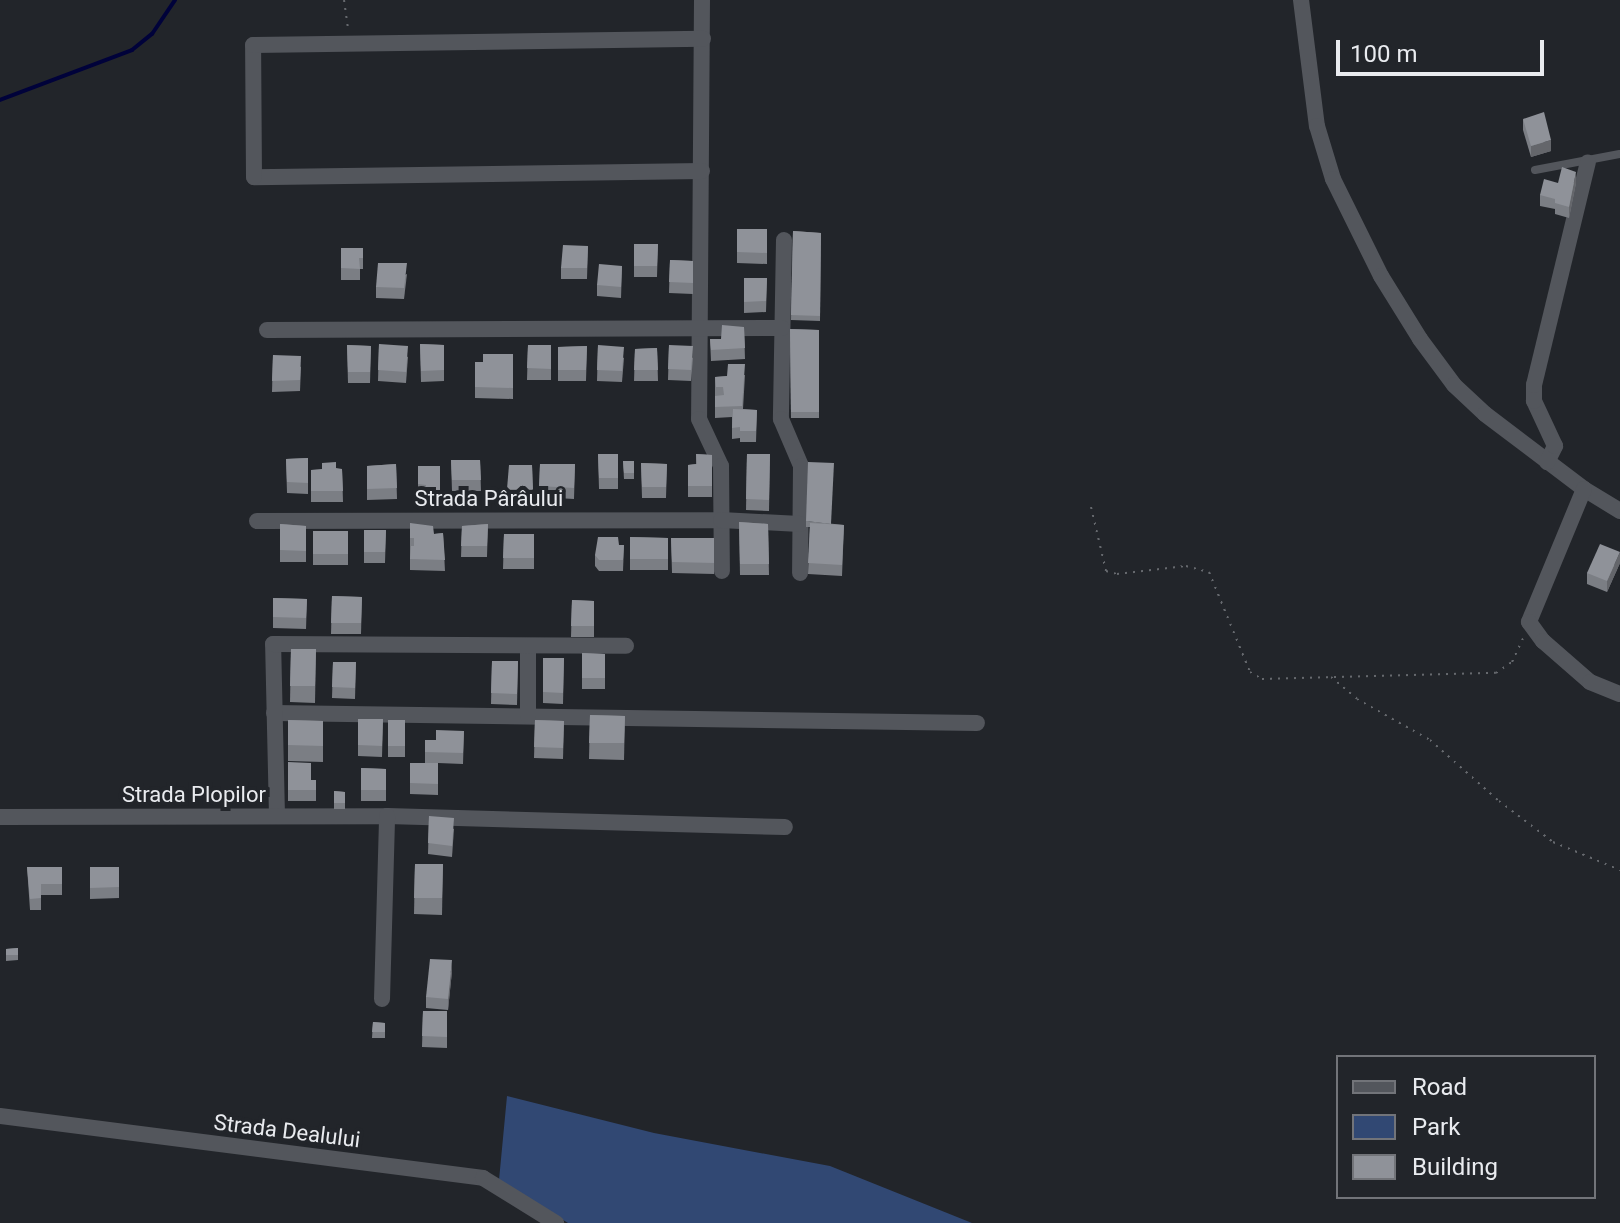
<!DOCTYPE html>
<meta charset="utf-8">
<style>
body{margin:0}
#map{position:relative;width:1620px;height:1223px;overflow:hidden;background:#22252a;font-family:Roboto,sans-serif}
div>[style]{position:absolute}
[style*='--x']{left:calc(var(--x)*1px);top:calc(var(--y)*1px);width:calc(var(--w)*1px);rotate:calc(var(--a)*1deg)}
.green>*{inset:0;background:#314873}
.stream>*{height:4px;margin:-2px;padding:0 2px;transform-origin:2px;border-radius:2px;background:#00023a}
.path>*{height:2px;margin-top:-1px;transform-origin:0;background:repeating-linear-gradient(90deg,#66696e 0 2px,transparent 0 8px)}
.service>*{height:8px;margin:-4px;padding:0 4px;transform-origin:4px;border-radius:4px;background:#53565c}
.minor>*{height:16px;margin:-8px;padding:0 8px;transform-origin:8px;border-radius:8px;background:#53565c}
.wall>*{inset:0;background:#7b7e84}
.shaded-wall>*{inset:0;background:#64666b}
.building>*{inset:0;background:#8f9299}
span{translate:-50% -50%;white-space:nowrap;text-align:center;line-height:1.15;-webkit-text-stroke:8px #22252a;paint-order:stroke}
.street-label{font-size:22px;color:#e9ebef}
.legend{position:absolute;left:1336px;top:1055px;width:260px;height:144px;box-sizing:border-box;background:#22252a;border:2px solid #727479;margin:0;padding:10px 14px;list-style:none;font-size:24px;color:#e9ebef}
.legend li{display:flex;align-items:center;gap:16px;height:40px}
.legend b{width:40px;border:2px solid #727479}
.scale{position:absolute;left:1336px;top:40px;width:208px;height:36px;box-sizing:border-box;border:4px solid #e9ebef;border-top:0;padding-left:10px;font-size:24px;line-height:28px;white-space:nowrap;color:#e9ebef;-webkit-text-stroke:6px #22252a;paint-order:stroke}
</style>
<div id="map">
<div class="green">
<div style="clip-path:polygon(507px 1096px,654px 1133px,830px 1166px,972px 1223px,568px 1223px,499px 1180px)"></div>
</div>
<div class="stream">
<div style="--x:0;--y:100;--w:141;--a:-20.7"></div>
<div style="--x:132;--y:50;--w:26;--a:-39"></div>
<div style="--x:152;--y:34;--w:41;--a:-55.9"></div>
</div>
<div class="path">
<div style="--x:344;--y:0;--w:27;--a:82"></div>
<div style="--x:1091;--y:507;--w:66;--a:76.8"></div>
<div style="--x:1106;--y:571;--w:11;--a:15"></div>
<div style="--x:1117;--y:574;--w:69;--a:-6.6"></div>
<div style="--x:1186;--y:566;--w:24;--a:15"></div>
<div style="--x:1209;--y:572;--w:108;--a:67.7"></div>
<div style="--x:1250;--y:672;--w:14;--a:30"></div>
<div style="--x:1262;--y:679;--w:234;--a:-1.5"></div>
<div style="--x:1496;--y:673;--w:19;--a:-35"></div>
<div style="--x:1512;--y:662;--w:26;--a:-65"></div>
<div style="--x:1331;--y:677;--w:34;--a:40"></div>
<div style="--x:1357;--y:699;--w:84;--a:29.3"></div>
<div style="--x:1430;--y:740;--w:92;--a:41.5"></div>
<div style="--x:1499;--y:801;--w:68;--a:37.2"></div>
<div style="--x:1553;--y:842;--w:73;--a:22.7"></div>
</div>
<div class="service">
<div style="--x:1535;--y:170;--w:86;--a:-10.7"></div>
</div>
<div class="minor">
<div style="--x:702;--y:0;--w:419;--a:90.4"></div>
<div style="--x:699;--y:419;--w:52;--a:64.9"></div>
<div style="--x:721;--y:466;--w:105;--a:89.5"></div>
<div style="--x:1301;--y:0;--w:127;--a:82.8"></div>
<div style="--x:1317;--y:126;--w:55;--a:73.2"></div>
<div style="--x:1333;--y:179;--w:108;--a:63.7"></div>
<div style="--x:1381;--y:276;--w:74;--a:58.2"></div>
<div style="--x:1420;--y:339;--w:57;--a:53.5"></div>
<div style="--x:1454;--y:385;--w:42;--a:43.1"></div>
<div style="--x:1485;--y:414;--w:124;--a:37.1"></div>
<div style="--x:1584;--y:489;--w:42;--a:31.4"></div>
<div style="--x:702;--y:171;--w:448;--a:179.2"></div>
<div style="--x:254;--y:177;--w:132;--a:-90.4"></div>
<div style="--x:253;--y:45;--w:450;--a:-0.8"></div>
<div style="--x:784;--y:240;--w:179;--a:91"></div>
<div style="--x:781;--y:419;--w:51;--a:66.9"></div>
<div style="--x:801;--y:466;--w:107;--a:90.5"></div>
<div style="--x:267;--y:330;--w:515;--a:-0.22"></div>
<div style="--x:1547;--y:462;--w:18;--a:-63"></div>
<div style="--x:1555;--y:446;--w:50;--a:-115"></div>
<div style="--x:1534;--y:401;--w:16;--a:-90"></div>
<div style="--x:1534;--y:385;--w:229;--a:-76.4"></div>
<div style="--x:1584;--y:489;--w:144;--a:112.5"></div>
<div style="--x:1529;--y:622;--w:24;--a:54"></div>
<div style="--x:1543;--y:641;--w:62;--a:41.1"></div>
<div style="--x:1590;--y:682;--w:32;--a:22"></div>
<div style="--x:257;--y:521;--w:464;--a:-0.1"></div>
<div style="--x:721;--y:520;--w:79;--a:2.9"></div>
<div style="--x:274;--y:713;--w:703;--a:0.81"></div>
<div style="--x:528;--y:716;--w:70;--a:-90"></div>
<div style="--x:277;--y:816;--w:172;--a:-91.3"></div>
<div style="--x:273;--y:644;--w:353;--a:0.3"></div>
<div style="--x:0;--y:817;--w:387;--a:-0.1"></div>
<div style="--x:387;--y:816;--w:398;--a:1.6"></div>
<div style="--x:382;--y:999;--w:183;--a:-88.4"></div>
<div style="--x:0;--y:1116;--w:487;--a:7.3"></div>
<div style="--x:483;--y:1178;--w:86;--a:31.7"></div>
</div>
<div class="wall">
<div style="clip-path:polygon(1523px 119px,1551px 151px,1531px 157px,1523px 130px)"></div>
<div style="clip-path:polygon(1558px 183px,1576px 183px,1569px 218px,1555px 214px,1555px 209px,1540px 206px,1540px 195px)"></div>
<div style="clip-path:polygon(737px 229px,767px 229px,767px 264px,737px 263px)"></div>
<div style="clip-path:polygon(793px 231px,821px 233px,820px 321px,791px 320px)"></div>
<div style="clip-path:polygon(634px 244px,658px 244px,657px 277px,634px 277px)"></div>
<div style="clip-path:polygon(588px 246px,587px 279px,561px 279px,561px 268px)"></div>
<div style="clip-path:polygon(341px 248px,363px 248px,363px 269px,360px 269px,360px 280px,341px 280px)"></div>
<div style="clip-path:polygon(670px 260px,693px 261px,693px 294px,669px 293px)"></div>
<div style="clip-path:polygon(622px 266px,621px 298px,597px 296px,597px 285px)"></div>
<div style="clip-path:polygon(407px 274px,404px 299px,376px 298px,376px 287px)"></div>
<div style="clip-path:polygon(744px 278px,767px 278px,766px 312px,744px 313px)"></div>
<div style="clip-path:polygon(744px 327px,745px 359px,711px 361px,710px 339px,721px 339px)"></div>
<div style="clip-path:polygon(790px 329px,819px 330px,819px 418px,791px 418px)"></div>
<div style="clip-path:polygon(379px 344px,408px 357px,406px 383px,378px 381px)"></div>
<div style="clip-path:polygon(420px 344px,444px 345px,444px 381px,421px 382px)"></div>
<div style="clip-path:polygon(347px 345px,371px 346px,370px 383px,348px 383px)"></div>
<div style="clip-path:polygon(528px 345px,551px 345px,551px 380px,527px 380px)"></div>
<div style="clip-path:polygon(598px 345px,624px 358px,622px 382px,597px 381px)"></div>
<div style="clip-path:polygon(669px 345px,693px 358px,691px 381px,668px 380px)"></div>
<div style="clip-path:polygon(587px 346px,586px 381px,558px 381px,558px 347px)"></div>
<div style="clip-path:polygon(657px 348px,658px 381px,634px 381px,635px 349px)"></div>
<div style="clip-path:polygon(483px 354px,513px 354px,513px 399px,475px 398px,475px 362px,483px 362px)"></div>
<div style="clip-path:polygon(273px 355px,301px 367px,300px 391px,272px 392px)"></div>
<div style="clip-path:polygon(745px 375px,743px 409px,757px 410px,756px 442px,740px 442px,740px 438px,732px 439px,732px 417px,715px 418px,715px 377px)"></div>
<div style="clip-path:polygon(598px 454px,618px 454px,618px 489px,599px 489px)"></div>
<div style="clip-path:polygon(696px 454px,712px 455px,712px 497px,688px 497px,688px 465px,696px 464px)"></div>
<div style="clip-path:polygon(747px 454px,770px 454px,769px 511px,746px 510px)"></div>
<div style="clip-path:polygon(308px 458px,308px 494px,287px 493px,286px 459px)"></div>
<div style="clip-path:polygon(451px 460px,480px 460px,481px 491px,452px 491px)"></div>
<div style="clip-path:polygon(623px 461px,634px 461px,634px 479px,624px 479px)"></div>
<div style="clip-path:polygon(641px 463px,667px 464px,666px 498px,642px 498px)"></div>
<div style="clip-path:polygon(396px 464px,397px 499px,367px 500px,367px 466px)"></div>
<div style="clip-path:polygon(540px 464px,575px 464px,574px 499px,539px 497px)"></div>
<div style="clip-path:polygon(532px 465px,533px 500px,507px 500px,507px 489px)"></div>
<div style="clip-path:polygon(418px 466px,440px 466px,440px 505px,425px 505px,425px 496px,418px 495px)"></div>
<div style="clip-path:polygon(342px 469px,343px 502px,311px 502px,311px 470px)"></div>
<div style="clip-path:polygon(806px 521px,844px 525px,842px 576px,808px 574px,810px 527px,806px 527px)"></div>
<div style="clip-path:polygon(739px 522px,768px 524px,769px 575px,740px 575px)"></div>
<div style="clip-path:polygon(410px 523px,434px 534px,443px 533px,445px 571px,410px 570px)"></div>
<div style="clip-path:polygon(280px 524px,306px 526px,306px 562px,280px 562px)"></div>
<div style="clip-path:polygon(488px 524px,487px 557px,461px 557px,462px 526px)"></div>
<div style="clip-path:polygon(364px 530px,386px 530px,385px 563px,364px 563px)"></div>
<div style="clip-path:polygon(313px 531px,348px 531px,348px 565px,313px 565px)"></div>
<div style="clip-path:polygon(504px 534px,534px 534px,534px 569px,503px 569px)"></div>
<div style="clip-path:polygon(630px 537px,668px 538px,668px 570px,630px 570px)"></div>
<div style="clip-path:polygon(671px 538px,714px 538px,714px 574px,672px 573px)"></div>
<div style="clip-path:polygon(619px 545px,624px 545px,623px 571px,599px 571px,595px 566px,595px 555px)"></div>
<div style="clip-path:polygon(1620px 563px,1607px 592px,1587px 584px,1587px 573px)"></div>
<div style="clip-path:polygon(332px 596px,362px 597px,361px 634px,331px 634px)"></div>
<div style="clip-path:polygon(273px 598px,307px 599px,306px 629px,273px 628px)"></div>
<div style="clip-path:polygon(572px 600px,594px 601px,594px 637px,571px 637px)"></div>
<div style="clip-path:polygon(291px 649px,316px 649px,315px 703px,290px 702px)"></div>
<div style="clip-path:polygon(582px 653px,605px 654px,605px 689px,582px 689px)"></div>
<div style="clip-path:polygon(543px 658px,564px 658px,563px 704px,543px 703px)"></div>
<div style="clip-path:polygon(492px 661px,518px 661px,517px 705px,491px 704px)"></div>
<div style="clip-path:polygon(333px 662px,356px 662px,355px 699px,332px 698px)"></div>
<div style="clip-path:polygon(590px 715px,625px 716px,624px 760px,589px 759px)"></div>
<div style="clip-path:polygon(358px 719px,383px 719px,382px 757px,358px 756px)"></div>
<div style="clip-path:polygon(288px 720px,323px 721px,323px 762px,288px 761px)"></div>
<div style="clip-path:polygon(388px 720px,405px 720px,405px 757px,388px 757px)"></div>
<div style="clip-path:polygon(535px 720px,564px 721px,563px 759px,534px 758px)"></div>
<div style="clip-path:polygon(464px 731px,463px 764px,438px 763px,438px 795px,410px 794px,410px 763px,425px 763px,425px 740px,436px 740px)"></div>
<div style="clip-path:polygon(288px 762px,311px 780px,316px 780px,316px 801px,288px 801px)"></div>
<div style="clip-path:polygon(361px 768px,386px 769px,386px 801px,361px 801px)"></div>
<div style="clip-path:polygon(334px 791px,345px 792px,345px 809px,334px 809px)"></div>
<div style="clip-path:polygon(429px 816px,454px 829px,452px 857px,428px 854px)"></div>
<div style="clip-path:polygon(415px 864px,443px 864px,442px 915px,414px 914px)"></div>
<div style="clip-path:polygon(27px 867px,62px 867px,62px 895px,41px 895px,41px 910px,30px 910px)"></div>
<div style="clip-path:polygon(90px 867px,119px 867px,119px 898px,90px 899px)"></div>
<div style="clip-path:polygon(18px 948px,18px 960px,6px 961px,6px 949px)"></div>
<div style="clip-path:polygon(452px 971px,448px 1010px,426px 1008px,426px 997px)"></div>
<div style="clip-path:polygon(423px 1011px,447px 1011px,447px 1048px,422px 1047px)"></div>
<div style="clip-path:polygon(373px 1022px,385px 1023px,385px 1038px,372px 1038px)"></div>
</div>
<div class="shaded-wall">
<div style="clip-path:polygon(1551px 140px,1551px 151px,1531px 157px,1531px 146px)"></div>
<div style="clip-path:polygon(1576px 172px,1576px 183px,1569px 218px,1569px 207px)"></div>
<div style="clip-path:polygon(1620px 552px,1620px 563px,1607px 592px,1607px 581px)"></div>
<div style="clip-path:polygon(452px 960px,452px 971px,448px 1010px,448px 999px)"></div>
</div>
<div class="building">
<div style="clip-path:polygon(1544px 112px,1551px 140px,1531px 146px,1523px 119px)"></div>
<div style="clip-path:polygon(1562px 167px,1576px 172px,1569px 207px,1555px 203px,1555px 199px,1540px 195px,1544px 179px,1558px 183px)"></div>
<div style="clip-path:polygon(737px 229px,767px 229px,767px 253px,737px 252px)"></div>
<div style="clip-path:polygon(793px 231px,821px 233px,820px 316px,791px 315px)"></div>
<div style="clip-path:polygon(634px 244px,658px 244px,657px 266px,634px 266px)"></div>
<div style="clip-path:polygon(563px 245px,588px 246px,587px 268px,561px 268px)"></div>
<div style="clip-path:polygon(341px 248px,363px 248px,363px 258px,359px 258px,360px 269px,341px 268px)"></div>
<div style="clip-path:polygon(670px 260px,693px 261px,693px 283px,669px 282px)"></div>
<div style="clip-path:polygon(378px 263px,407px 263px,404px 288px,376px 287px)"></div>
<div style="clip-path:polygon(599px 264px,622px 266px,621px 287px,597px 285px)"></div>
<div style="clip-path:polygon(744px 278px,767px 278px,766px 301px,744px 302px)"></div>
<div style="clip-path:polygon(722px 325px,744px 327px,745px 348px,711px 350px,710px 339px,721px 339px)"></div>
<div style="clip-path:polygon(790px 329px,819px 330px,819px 412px,791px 412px)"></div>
<div style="clip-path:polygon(379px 344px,408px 346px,406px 372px,378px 370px)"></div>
<div style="clip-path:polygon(420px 344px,444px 345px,444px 370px,421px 371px)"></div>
<div style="clip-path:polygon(347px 345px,371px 346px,370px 372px,348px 372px)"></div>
<div style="clip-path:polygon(528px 345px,551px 345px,551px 369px,527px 368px)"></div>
<div style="clip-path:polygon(598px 345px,624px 347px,622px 371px,597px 370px)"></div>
<div style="clip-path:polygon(669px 345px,693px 346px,691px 370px,668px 369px)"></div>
<div style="clip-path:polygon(587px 346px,586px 370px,558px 370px,558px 347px)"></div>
<div style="clip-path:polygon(657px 348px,658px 370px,634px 370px,635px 349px)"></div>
<div style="clip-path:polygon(483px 354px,513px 354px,513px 388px,475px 387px,475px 362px,483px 362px)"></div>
<div style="clip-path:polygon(273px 355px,301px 356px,300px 380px,272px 381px)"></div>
<div style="clip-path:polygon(728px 364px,745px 364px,742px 406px,715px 407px,715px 396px,724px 395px,723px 387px,716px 387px,715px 377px,727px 376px)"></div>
<div style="clip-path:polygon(733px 409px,757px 410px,756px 431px,740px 431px,740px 427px,732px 428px)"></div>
<div style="clip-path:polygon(598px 454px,618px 454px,618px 478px,599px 478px)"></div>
<div style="clip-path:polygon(696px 454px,712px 455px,712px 486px,688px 486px,688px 465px,697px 464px)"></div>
<div style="clip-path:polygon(747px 454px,770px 454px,769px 500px,746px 499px)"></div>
<div style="clip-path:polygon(308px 458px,308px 483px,287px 482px,286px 459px)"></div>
<div style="clip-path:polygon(451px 460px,480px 460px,481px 480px,452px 480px)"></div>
<div style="clip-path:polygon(623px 461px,634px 461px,634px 473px,624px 473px)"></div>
<div style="clip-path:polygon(336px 462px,336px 468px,342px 469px,343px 491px,311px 491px,311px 470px,322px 469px,322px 463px)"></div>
<div style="clip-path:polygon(808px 462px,834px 463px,831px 524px,806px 521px)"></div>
<div style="clip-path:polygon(641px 463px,667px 464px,666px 487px,642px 487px)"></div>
<div style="clip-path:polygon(396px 464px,397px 488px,367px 489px,367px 466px)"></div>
<div style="clip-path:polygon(540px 464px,575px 464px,574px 488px,539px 486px)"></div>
<div style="clip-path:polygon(509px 465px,532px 465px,533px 489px,507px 489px)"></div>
<div style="clip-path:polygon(418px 466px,440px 466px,440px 494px,425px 494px,426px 485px,418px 484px)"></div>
<div style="clip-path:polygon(739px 522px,768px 524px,769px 564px,740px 564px)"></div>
<div style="clip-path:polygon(410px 523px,433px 526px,434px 534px,443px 533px,445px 560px,410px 559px,411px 546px,414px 546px,414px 538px,410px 538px)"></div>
<div style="clip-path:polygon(810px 523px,844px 525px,842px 565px,808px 563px)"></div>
<div style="clip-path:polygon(280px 524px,306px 526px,306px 551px,280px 550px)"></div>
<div style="clip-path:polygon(488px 524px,487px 546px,461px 546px,462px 526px)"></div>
<div style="clip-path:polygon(364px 530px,386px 530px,385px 552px,364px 552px)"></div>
<div style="clip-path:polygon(313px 531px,348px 531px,348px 554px,313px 554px)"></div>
<div style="clip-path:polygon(504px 534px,534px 534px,534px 558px,503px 558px)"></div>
<div style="clip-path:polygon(598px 537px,618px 537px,619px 545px,624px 545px,623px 560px,599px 560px,595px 555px)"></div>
<div style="clip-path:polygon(630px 537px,668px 538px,668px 559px,630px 559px)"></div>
<div style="clip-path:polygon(671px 538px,714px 538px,714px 563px,672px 562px)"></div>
<div style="clip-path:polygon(1600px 544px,1620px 552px,1607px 581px,1587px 573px)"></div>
<div style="clip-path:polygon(332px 596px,362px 597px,361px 623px,331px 623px)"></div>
<div style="clip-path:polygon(273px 598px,307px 599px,306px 618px,273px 617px)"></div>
<div style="clip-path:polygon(572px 600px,594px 601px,594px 626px,571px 626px)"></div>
<div style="clip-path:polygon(291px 649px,316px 649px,315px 686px,290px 686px)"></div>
<div style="clip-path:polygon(582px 653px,605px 654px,605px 678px,582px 678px)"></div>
<div style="clip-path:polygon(543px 658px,564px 658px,563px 693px,543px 692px)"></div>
<div style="clip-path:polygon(492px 661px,518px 661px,517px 694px,491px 693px)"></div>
<div style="clip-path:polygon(333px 662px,356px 662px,355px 688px,332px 687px)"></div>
<div style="clip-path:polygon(590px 715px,625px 716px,624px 743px,589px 743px)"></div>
<div style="clip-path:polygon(358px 719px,383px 719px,382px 746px,358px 745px)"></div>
<div style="clip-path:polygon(288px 720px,323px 721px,323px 746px,288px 745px)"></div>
<div style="clip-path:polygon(388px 720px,405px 720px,405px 746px,388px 746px)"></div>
<div style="clip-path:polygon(535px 720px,564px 721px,563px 748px,534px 747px)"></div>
<div style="clip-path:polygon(436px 730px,464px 731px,463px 753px,425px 752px,425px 740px,436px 740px)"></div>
<div style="clip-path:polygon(288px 762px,311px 763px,311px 780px,316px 780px,316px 790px,288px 790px)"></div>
<div style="clip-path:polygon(410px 763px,438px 763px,438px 784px,410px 783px)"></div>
<div style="clip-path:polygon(361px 768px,386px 769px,386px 790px,361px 790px)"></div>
<div style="clip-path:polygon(334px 791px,345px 792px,345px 803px,334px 803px)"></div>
<div style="clip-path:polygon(429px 816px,454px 818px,452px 846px,428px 843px)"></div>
<div style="clip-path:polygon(415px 864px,443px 864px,442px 898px,414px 898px)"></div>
<div style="clip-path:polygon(27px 867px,62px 867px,62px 884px,41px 884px,41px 898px,30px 899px)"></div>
<div style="clip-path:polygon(90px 867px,119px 867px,119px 887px,90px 888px)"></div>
<div style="clip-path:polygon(18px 948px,18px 955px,6px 955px,6px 949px)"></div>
<div style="clip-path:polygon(430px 959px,452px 960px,448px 999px,426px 997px)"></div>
<div style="clip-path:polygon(423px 1011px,447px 1011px,447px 1037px,422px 1036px)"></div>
<div style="clip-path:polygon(373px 1022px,385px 1023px,385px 1032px,372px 1032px)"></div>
</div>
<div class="street-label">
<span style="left:489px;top:499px">Strada Pârâului</span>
<span style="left:194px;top:795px">Strada Plopilor</span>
<span style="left:287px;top:1131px;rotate:7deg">Strada Dealului</span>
</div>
<ul class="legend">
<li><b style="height:10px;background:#53565c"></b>Road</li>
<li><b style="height:22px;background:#314873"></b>Park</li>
<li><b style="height:22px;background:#8f9299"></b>Building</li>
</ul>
<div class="scale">100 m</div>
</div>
